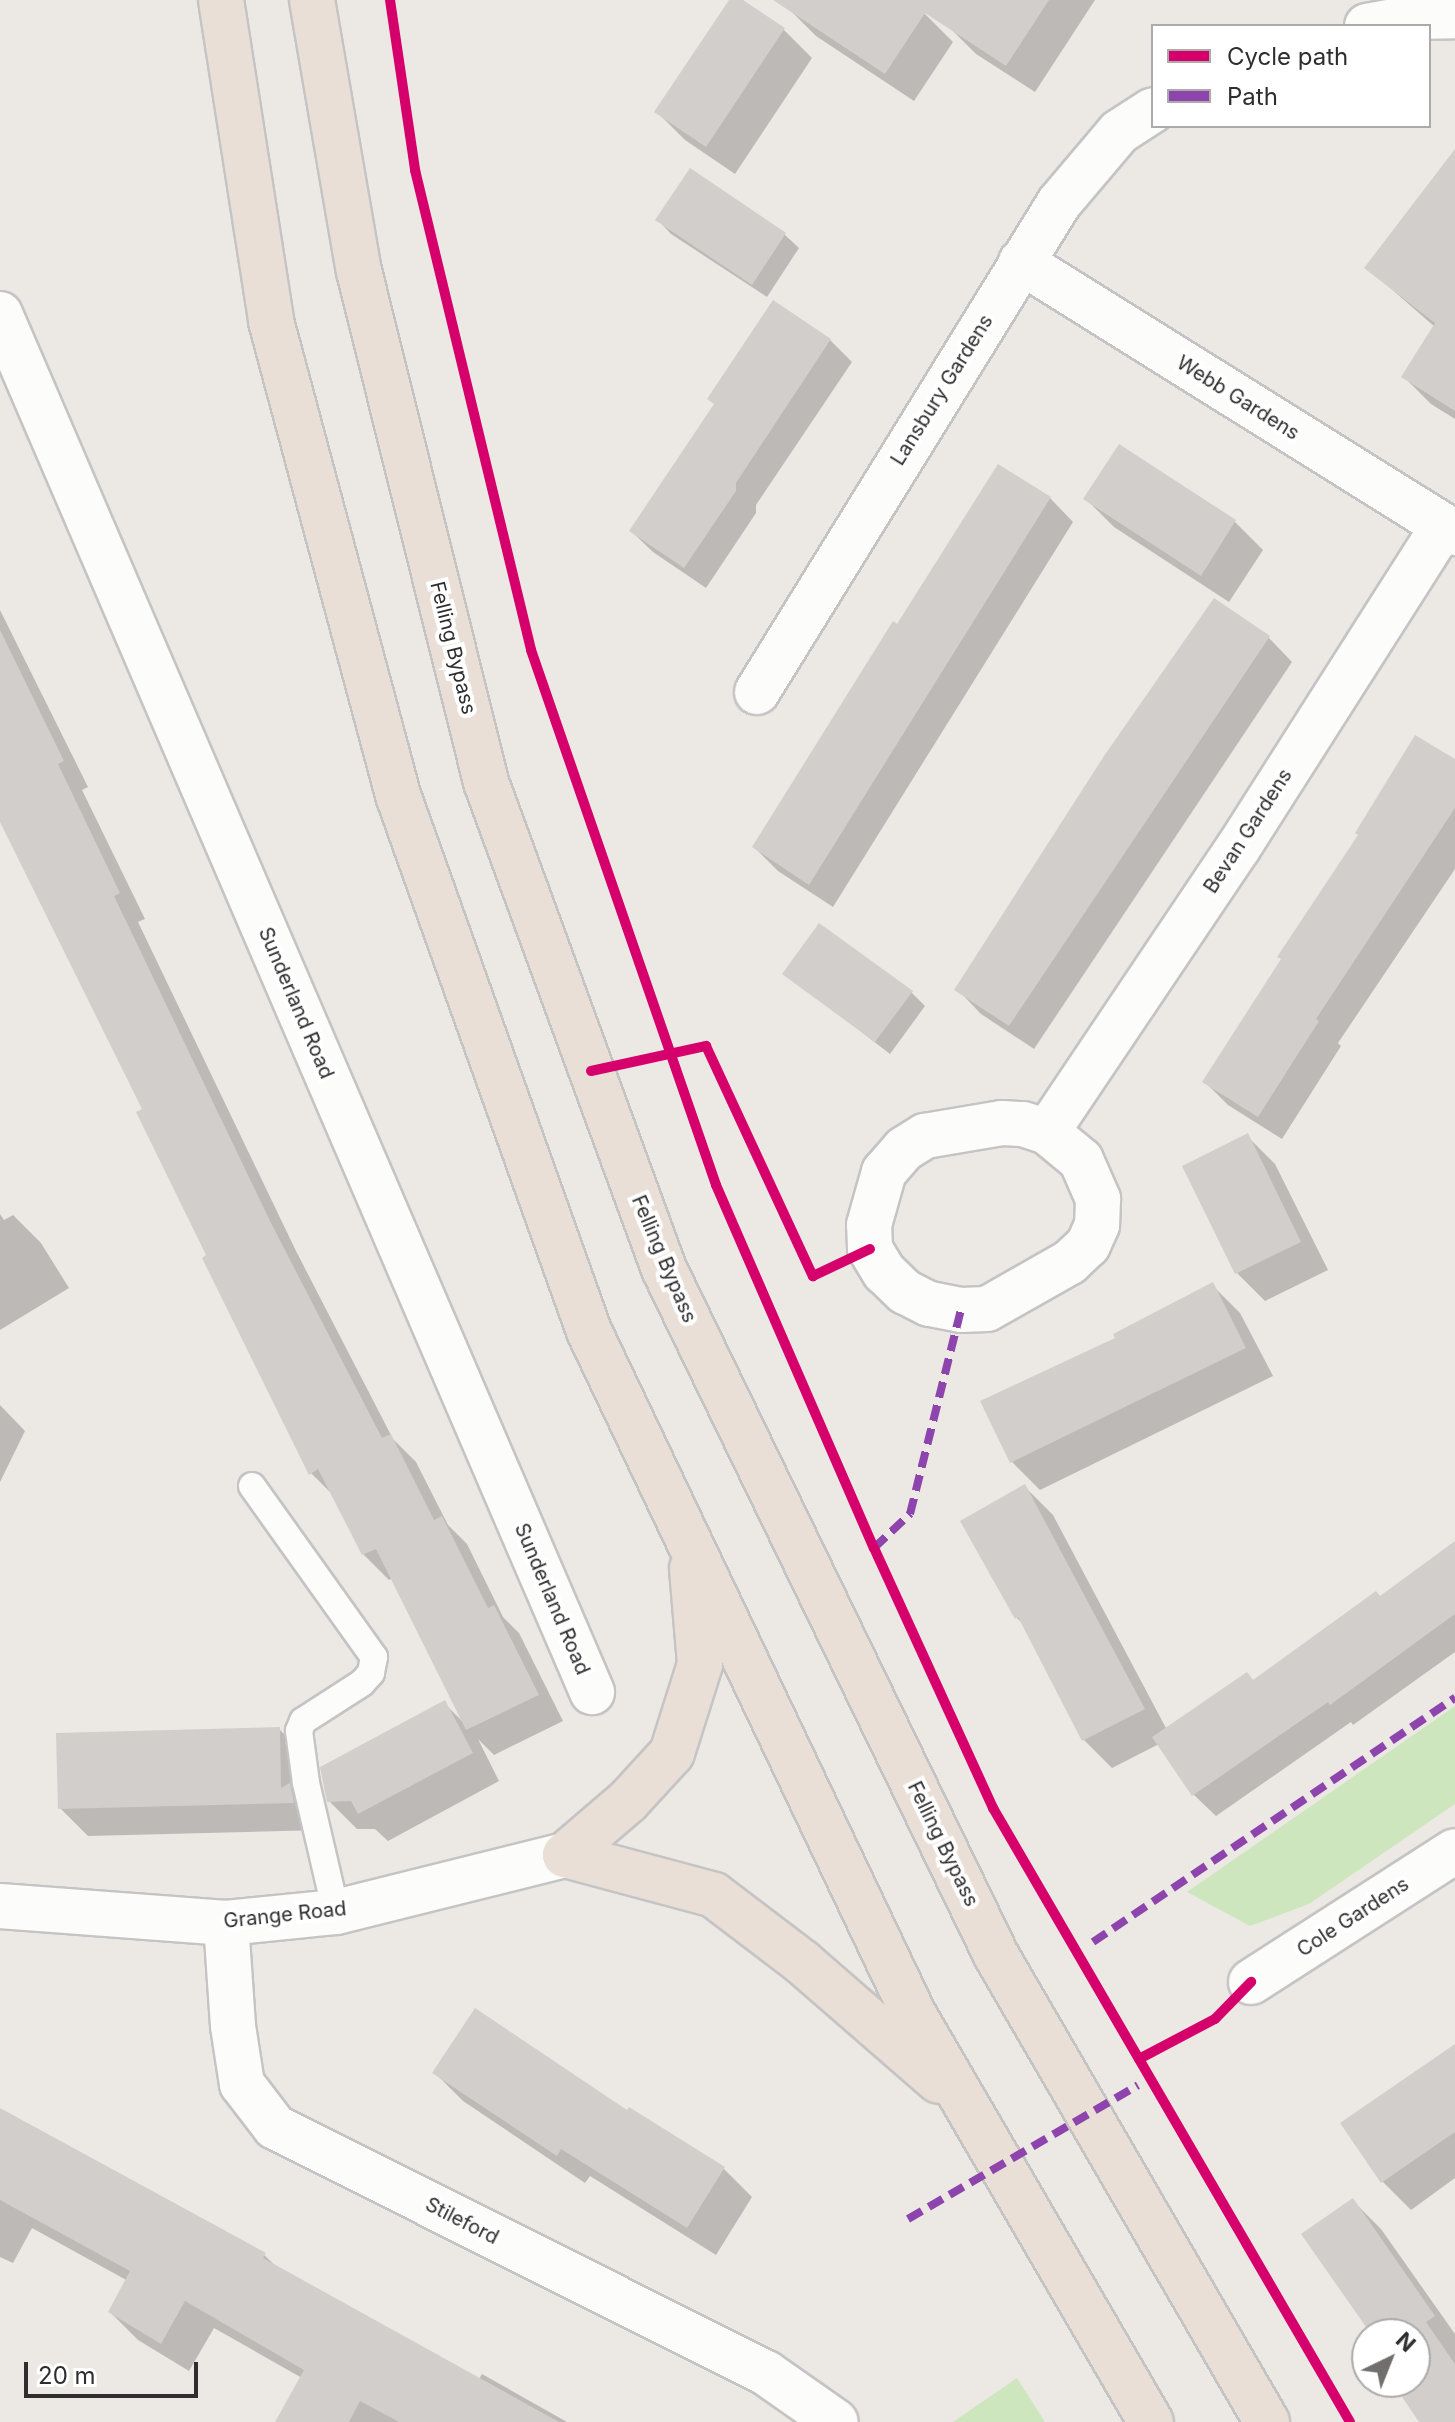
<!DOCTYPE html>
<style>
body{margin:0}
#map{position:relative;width:1455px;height:2422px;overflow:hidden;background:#ece8e4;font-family:Inter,sans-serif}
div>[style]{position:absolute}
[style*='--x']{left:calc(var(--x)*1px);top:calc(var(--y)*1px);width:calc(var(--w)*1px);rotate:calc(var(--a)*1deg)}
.green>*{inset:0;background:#cee6be}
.shadow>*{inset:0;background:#0003}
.building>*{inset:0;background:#d1cecb}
.roads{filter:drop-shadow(2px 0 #c5c4c5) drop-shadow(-2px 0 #c5c4c5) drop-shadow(0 2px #c5c4c5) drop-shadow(0 -2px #c5c4c5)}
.lane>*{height:26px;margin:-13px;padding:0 13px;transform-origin:13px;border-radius:13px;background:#fcfcfb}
.street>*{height:44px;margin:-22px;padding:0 22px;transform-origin:22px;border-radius:22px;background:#fcfcfb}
.secondary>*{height:44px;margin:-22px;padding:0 22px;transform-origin:22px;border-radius:22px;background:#fcfcfb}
.highway>*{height:44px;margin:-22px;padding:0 22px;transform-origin:22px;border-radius:22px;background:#eadfd6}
.quiet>*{height:8px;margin-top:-4px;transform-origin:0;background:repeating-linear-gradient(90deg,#8e44ad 0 16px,transparent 0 24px)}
.cycleway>*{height:10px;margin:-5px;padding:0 5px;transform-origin:5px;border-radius:5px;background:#d6006c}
span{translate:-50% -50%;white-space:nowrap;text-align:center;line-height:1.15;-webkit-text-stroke:8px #fff;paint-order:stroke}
.street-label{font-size:20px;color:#2e2e2e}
.legend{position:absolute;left:1151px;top:24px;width:280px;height:104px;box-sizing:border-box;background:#fff;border:2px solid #ababab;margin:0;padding:10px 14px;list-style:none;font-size:24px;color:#2e2e2e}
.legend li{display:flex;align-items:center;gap:16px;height:40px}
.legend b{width:40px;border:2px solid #ababab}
.north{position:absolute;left:1351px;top:2318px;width:80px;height:80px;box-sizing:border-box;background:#fff;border:2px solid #ababab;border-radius:50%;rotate:43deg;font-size:22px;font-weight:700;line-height:32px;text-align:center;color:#2e2e2e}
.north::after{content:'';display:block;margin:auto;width:28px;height:36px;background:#706f6e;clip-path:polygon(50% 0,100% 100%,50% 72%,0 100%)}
.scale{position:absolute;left:24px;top:2362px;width:174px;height:36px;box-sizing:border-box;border:4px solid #2e2e2e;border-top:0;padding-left:10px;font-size:24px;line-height:28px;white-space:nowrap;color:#2e2e2e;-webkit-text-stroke:6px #fff;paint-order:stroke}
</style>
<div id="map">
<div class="green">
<div style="clip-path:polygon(1455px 1706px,1455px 1804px,1309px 1904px,1250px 1926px,1187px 1892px)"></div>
<div style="clip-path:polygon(1017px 2378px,1045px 2422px,953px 2422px)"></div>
</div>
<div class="shadow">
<div style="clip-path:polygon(731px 0,739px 0,784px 30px,812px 58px,735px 174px,685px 140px,657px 112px)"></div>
<div style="clip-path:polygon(793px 0,904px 0,925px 14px,953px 42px,914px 101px,816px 36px,788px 8px)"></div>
<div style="clip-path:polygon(965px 0,1095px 0,1035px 92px,976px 54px,948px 26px)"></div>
<div style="clip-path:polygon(690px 171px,785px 235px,799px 248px,767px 297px,671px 234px,658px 220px)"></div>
<div style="clip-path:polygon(1455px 190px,1455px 419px,1431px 404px,1403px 376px,1435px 327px,1366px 267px)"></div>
<div style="clip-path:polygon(830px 340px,852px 362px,756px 505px,756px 513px,706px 588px,653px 552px,631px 531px)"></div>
<div style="clip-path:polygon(1120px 447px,1235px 522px,1263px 550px,1229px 602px,1114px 527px,1086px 499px)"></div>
<div style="clip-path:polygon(1050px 498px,1073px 522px,833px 907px,778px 871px,754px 847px,897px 626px)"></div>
<div style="clip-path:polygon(0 610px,88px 787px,82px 790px,145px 919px,138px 922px,296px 1251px,393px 1439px,416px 1462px,448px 1525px,467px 1544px,503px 1617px,519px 1633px,563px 1721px,494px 1755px,478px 1739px,499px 1781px,388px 1841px,375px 1829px,357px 1829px,329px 1801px,444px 1703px,463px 1722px,393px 1578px,389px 1580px,363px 1554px,335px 1497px,311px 1473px,144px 1110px,0 752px)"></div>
<div style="clip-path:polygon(1268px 637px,1292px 662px,1034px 1049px,981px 1014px,957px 989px)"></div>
<div style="clip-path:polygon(1455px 761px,1455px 869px,1338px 1043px,1341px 1046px,1282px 1139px,1228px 1105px,1205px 1082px)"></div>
<div style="clip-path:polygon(785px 973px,911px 992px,925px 1006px,890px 1054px)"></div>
<div style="clip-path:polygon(1247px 1136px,1275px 1164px,1328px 1270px,1265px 1301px,1237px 1273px,1184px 1167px)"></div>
<div style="clip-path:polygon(0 1214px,4px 1220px,13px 1215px,41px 1243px,69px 1288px,0 1330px)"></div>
<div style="clip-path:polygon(1212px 1285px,1240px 1313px,1273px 1376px,1040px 1490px,1012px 1462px,1118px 1339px)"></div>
<div style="clip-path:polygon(0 1405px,25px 1431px,0 1482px)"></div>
<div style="clip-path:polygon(1025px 1487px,1053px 1515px,1167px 1730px,1254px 1682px,1381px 1598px,1455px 1543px,1455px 1652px,1353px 1725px,1351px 1722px,1216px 1816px,1194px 1795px,1159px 1744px,1112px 1768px,1084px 1740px,1024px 1625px,1017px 1618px)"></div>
<div style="clip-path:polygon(279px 1729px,307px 1757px,321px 1830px,88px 1836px,60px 1808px)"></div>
<div style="clip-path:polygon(1455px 2047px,1455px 2178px,1411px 2210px,1383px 2182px,1343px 2124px)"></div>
<div style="clip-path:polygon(435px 2073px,628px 2113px,630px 2110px,724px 2169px,752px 2197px,716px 2255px,590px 2176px,585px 2183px,463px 2101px)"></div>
<div style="clip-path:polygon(0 2110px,264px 2255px,279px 2269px,479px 2379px,482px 2374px,567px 2422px,277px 2422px,302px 2378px,214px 2328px,189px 2371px,138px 2340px,110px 2312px,128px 2281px,32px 2228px,13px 2263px,0 2257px)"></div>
<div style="clip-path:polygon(1353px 2201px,1381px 2229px,1455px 2334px,1455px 2422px,1422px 2422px,1395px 2382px,1415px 2382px,1415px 2334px,1374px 2334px)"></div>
</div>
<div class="building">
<div style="clip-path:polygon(729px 0,743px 0,785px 28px,706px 147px,654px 112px)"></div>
<div style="clip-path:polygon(773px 0,1049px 0,1006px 66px,925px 13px,885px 74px)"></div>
<div style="clip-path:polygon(1455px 149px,1455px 411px,1401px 377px,1435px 323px,1364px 268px)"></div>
<div style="clip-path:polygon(690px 168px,786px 233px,752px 285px,655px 220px)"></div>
<div style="clip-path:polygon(773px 300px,831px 339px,736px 483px,736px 491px,684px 568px,629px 531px,714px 404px,707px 399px)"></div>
<div style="clip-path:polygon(1119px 444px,1236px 520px,1201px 576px,1083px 499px)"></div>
<div style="clip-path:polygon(998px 464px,1051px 497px,809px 885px,752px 847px,893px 621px,897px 624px)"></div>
<div style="clip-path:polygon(1214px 598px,1270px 636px,1009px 1026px,954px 990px,1104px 756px)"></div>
<div style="clip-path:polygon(0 630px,64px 761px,58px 764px,120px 893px,114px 896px,271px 1223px,382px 1438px,391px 1434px,434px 1520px,442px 1516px,488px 1608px,494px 1605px,539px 1695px,466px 1730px,376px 1549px,362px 1555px,318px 1469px,309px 1475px,202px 1258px,206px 1255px,136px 1112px,142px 1109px,0 822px)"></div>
<div style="clip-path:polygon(1415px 735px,1455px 759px,1455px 808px,1316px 1019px,1319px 1021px,1258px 1117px,1202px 1082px,1281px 959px,1277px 957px,1358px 835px,1355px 833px)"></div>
<div style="clip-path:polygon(819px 923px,913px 991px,875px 1042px,782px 974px)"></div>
<div style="clip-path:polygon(1248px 1133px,1301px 1242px,1235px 1274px,1182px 1166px)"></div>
<div style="clip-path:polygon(1213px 1282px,1246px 1348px,1010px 1463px,980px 1401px,1115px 1338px,1113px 1334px)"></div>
<div style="clip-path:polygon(1025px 1484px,1145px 1709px,1082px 1741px,1018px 1617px,1015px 1619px,960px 1521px)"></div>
<div style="clip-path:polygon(1455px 1541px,1455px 1614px,1330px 1705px,1328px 1702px,1192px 1796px,1152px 1737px,1247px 1672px,1253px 1680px,1376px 1591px,1380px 1596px)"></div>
<div style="clip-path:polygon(445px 1700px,473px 1753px,358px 1814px,351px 1801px,327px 1802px,320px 1767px)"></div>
<div style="clip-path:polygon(280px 1727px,281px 1788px,290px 1783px,294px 1803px,58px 1809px,56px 1733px)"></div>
<div style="clip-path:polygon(475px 2008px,627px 2110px,629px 2107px,725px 2167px,687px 2228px,561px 2149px,557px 2156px,432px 2073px)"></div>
<div style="clip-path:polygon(1455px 2044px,1455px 2132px,1381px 2183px,1340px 2123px)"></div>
<div style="clip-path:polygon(0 2108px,266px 2253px,263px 2258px,559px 2422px,399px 2422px,360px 2401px,349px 2422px,275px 2422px,304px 2370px,185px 2301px,161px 2344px,108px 2312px,130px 2271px,0 2200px)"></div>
<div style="clip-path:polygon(1353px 2198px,1435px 2316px,1426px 2322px,1455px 2364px,1455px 2422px,1419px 2422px,1392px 2382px,1415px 2382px,1415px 2334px,1371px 2334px,1301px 2234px)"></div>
</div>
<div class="roads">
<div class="lane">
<div style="--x:252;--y:1486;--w:210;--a:54.5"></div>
<div style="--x:374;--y:1657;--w:16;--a:101"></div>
<div style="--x:371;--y:1673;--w:13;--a:132"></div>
<div style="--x:362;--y:1683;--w:70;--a:147.2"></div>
<div style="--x:303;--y:1721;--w:11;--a:112"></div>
<div style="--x:299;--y:1731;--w:52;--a:82.3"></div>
<div style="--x:306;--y:1783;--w:132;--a:76.9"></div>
</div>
<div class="street">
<div style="--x:1367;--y:26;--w:50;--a:-10.4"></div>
<div style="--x:1416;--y:17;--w:39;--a:-1"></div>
<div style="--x:1021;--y:262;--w:512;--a:31.98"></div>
<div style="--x:0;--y:314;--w:1500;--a:66.75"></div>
<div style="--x:757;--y:692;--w:575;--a:-58.3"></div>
<div style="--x:1059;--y:203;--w:93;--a:-49.8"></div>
<div style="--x:1119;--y:132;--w:40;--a:-32.9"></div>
<div style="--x:1002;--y:1123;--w:21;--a:3"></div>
<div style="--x:1023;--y:1124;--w:25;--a:18"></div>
<div style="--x:1047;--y:1132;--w:44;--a:39.5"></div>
<div style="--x:1081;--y:1160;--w:43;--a:66.4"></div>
<div style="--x:1098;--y:1199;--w:26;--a:92"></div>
<div style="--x:1097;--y:1225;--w:22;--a:114"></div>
<div style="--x:1088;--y:1245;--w:25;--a:137"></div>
<div style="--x:1070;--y:1262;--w:95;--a:150.5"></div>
<div style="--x:987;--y:1309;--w:26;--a:178"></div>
<div style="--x:961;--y:1310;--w:33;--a:-169"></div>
<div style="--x:929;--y:1304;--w:27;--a:-153"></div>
<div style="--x:905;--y:1292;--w:29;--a:-136"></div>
<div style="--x:884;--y:1272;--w:27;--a:-121"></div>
<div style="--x:870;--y:1249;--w:24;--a:-92"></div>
<div style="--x:869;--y:1225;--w:55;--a:-74.2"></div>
<div style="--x:884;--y:1172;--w:30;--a:-49"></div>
<div style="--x:904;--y:1149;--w:25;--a:-32"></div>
<div style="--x:925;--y:1136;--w:78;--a:-9.6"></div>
<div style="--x:1047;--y:1132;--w:342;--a:-56.1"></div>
<div style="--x:1238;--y:848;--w:382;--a:-57.5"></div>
<div style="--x:226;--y:1923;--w:103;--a:86.1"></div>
<div style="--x:233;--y:2026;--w:59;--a:81.2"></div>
<div style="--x:242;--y:2084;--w:54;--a:52.5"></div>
<div style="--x:275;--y:2127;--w:549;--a:26.61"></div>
<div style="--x:766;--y:2373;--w:85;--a:35"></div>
<div style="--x:1251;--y:1982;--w:242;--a:-32.7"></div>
</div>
<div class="secondary">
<div style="--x:0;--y:1906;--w:227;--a:4.3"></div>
<div style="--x:226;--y:1923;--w:111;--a:-5.7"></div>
<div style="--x:336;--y:1912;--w:236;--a:-14"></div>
</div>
<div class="highway">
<div style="--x:221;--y:0;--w:325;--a:81.1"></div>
<div style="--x:271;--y:321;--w:491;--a:75"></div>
<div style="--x:398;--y:795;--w:569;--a:70.39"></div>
<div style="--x:589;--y:1331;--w:757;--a:64.59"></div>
<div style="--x:914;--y:2015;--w:471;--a:59.8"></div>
<div style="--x:312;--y:0;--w:275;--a:80.2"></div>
<div style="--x:359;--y:271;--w:527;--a:76.04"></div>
<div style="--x:486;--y:782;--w:519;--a:69.92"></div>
<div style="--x:664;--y:1269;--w:762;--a:64.17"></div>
<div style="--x:996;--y:1955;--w:540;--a:59.87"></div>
<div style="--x:565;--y:1855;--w:154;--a:15"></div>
<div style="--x:714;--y:1895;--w:111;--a:37.3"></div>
<div style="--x:802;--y:1962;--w:181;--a:41"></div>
<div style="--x:565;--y:1855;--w:83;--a:-40.6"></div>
<div style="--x:628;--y:1801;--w:65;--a:-47.5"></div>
<div style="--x:672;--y:1753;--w:93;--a:-72.5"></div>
<div style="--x:700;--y:1664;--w:96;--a:-94.8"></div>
</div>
</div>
<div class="quiet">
<div style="--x:874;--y:1548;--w:50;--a:-43.4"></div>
<div style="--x:910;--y:1514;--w:210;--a:-76"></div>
<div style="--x:1093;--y:1942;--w:437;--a:-34"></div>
<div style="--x:908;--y:2219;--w:266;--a:-30.2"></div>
</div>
<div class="cycleway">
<div style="--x:390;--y:0;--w:172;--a:81.6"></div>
<div style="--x:415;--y:170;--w:494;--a:76.4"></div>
<div style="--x:531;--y:650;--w:566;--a:70.92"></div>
<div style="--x:716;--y:1185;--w:396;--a:66.5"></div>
<div style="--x:874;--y:1548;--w:286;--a:65.4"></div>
<div style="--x:993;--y:1808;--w:710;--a:59.82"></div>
<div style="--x:591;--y:1071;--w:118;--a:-12.3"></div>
<div style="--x:706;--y:1046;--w:254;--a:65.1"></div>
<div style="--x:813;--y:1276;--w:63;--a:-25.3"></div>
<div style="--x:1139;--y:2059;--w:86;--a:-27.8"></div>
<div style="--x:1215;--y:2019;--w:52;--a:-45.8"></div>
</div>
<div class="street-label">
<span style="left:942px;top:390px;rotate:-58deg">Lansbury Gardens</span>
<span style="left:1238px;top:398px;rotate:32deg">Webb Gardens</span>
<span style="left:453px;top:648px;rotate:76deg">Felling Bypass</span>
<span style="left:1248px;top:831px;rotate:-57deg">Bevan Gardens</span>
<span style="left:296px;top:1003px;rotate:67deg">Sunderland Road</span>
<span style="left:664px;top:1259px;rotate:67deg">Felling Bypass</span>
<span style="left:552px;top:1599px;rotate:67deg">Sunderland Road</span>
<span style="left:943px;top:1844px;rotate:64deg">Felling Bypass</span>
<span style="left:285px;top:1915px;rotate:-6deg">Grange Road</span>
<span style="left:1353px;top:1917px;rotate:-33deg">Cole Gardens</span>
<span style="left:462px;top:2221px;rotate:27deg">Stileford</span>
</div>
<ul class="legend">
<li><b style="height:10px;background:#d6006c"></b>Cycle path</li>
<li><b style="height:10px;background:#8e44ad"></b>Path</li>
</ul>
<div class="north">N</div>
<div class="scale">20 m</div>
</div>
